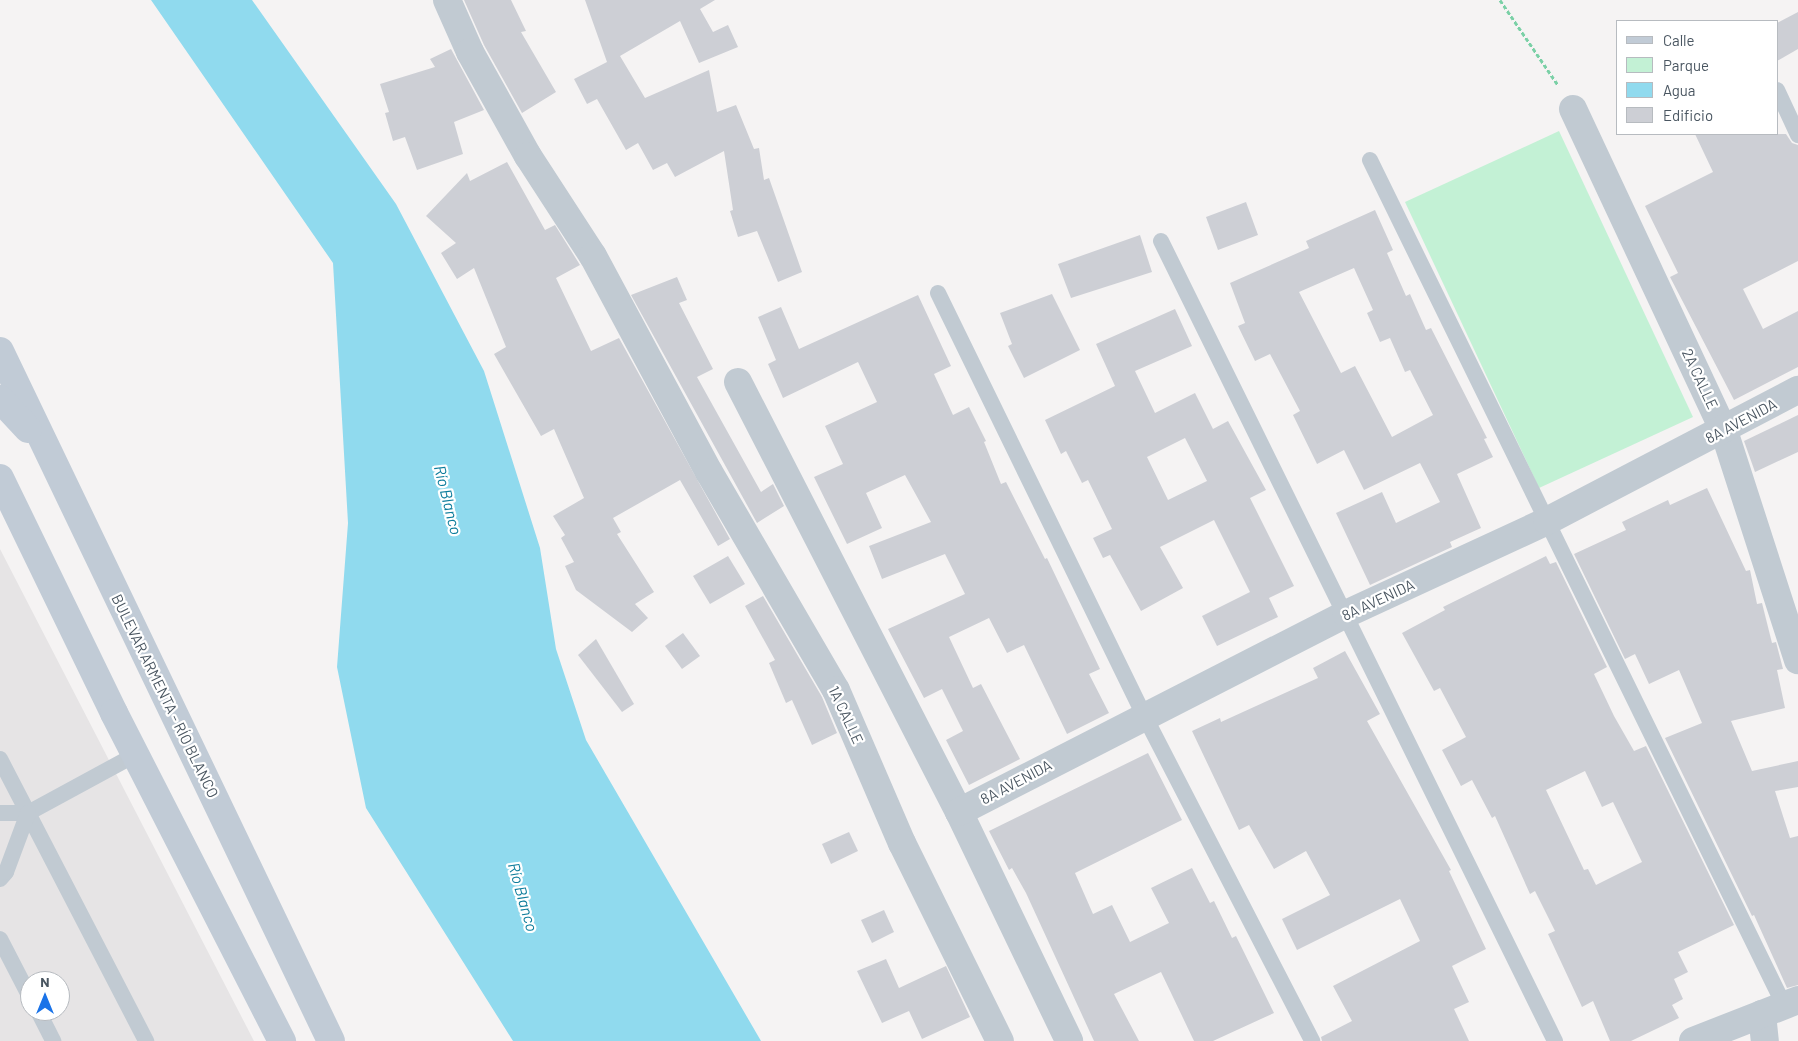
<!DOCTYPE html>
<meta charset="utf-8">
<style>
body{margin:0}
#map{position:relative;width:1798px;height:1041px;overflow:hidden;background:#f5f3f3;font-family:Barlow,sans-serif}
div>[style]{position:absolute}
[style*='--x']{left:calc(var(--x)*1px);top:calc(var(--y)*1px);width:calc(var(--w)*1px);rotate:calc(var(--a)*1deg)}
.education>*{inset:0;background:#e6e4e5}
.green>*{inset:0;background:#c3f1d5}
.water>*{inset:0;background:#90daee}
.building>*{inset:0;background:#cdcfd5}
.path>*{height:3px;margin-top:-1.5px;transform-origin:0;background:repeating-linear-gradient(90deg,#7ad0a6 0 4px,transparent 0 6.5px)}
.service>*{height:16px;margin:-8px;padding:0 8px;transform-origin:8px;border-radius:8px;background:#c1cad2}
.minor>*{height:28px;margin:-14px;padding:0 14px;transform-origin:14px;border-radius:14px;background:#c1cad2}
.secondary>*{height:28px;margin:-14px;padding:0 14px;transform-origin:14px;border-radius:14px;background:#c1cbd6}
span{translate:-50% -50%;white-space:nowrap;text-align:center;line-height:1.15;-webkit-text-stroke:4.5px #fff;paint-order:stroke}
.street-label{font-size:15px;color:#4a5661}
.water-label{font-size:16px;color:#0c7c9b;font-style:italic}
.legend{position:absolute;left:1616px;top:20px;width:162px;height:115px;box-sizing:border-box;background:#fff;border:1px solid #b7bbc0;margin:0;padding:6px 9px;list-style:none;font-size:15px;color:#4a5661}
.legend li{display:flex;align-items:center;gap:10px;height:25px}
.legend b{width:25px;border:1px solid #b7bbc0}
.north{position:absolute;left:20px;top:971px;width:50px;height:50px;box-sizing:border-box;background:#fff;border:1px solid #b7bbc0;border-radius:50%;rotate:0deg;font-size:14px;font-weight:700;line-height:20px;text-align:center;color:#4a5661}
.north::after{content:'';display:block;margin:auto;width:18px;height:22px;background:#1a73e8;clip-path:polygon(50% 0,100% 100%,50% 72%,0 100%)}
</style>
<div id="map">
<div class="education">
<div style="clip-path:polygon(evenodd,0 549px,254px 1041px,0 1041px,0 549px,30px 981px,60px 981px,60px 1011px,30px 1011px,30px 981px)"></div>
</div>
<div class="green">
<div style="clip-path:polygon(1559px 131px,1693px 417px,1539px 488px,1405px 202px)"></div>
</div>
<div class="water">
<div style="clip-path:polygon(151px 0,252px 0,396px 204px,484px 371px,540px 548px,556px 649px,586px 740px,761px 1041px,513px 1041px,366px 808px,337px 667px,348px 523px,333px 263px)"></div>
</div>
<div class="building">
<div style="clip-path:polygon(464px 0,511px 0,526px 31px,521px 32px,556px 92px,522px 113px,484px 45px)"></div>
<div style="clip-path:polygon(585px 0,715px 0,700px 9px,713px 32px,728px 25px,738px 47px,699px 63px,680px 21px,620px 56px,645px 98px,709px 70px,717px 112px,736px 105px,754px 149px,759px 148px,764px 180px,769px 178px,802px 272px,778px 282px,757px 231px,738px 237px,730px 211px,733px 210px,724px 151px,675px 177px,667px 163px,653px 170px,638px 143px,626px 150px,597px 99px,587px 104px,574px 79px,607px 62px)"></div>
<div style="clip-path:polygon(1798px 12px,1798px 49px,1777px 61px,1777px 23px)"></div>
<div style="clip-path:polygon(451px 49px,484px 110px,454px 122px,463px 154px,417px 170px,405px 137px,393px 141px,385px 113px,389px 112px,380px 84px,435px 67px,430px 59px)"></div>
<div style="clip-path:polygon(1695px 134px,1786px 134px,1792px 143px,1798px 145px,1798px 261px,1743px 289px,1763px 329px,1798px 311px,1798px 367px,1734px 400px,1670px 277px,1678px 273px,1645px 206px,1713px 172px)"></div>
<div style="clip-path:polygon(507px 162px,545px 230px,555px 225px,580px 265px,556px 278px,591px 351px,619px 338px,730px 539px,718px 546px,680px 480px,613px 518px,621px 532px,617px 534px,654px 592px,635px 604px,648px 618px,632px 632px,576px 590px,565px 566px,574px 562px,561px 538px,565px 535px,553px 516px,584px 498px,554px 429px,541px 436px,494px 354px,506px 347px,474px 268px,457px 279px,441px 253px,456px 243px,426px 216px,467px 173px,470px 181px)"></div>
<div style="clip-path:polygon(1246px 202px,1258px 235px,1218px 250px,1206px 217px)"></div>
<div style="clip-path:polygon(evenodd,1375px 210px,1393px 250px,1387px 253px,1406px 296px,1410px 294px,1426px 330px,1431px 328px,1487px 438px,1484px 439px,1493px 457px,1457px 474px,1481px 528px,1450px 542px,1452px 547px,1370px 585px,1336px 513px,1382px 492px,1396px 523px,1440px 502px,1420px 463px,1364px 490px,1344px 450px,1317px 464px,1293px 415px,1300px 411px,1270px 354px,1255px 361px,1238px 326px,1245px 323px,1230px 283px,1309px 248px,1306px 241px,1375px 210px,1354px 268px,1373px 310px,1367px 313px,1380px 342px,1390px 338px,1405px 372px,1410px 370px,1433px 415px,1392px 437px,1355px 366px,1341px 373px,1299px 292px,1354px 268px)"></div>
<div style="clip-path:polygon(1140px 235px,1152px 272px,1071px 298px,1058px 264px)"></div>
<div style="clip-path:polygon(677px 277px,687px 300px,679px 303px,713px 369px,697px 377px,761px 492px,773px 484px,784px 506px,757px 523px,631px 295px)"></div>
<div style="clip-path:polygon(1052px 294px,1080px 350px,1024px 378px,1008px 346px,1012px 344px,1000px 313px)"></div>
<div style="clip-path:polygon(918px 295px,951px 366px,934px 374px,953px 415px,969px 407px,986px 441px,984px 442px,1001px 484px,1006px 482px,1045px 559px,1047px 558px,1100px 669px,1089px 674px,1109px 713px,1067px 734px,1024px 645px,1007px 653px,989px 618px,949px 637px,973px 688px,981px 684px,1020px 759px,969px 785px,946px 740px,963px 731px,942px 689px,924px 698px,888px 629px,965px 594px,945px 554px,882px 579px,869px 546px,931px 522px,905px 475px,866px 493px,882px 528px,847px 544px,814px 477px,843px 464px,825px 426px,877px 402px,858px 362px,783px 398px,768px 364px,776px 360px,758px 317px,781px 307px,799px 349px)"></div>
<div style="clip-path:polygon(evenodd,1175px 309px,1192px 346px,1135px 371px,1155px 413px,1195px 393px,1213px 429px,1228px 421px,1266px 490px,1250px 498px,1294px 586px,1269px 598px,1278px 617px,1217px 646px,1202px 616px,1250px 592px,1214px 520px,1160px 547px,1183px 588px,1141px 611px,1110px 555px,1103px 558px,1093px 538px,1112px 529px,1088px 480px,1082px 483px,1066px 451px,1061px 454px,1045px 420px,1115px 386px,1096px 344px,1175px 309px,1185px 438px,1207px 481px,1168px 500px,1147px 457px,1185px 438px)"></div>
<div style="clip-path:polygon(1798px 415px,1798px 452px,1755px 472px,1744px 441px)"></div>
<div style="clip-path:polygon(1707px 488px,1746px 571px,1750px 570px,1757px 604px,1762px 603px,1772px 643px,1776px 642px,1783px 669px,1777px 670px,1785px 708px,1731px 721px,1752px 771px,1798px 761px,1798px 787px,1775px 791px,1790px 838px,1798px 836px,1798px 985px,1787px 988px,1754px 915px,1752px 916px,1665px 738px,1702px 723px,1679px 670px,1649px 684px,1635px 654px,1625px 659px,1574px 554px,1626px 530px,1622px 522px,1668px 500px,1670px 505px)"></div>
<div style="clip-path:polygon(728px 556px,745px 584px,710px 604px,693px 576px)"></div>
<div style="clip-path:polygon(evenodd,1546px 556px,1550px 564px,1556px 562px,1607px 667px,1594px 674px,1614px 716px,1634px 751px,1646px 746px,1734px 925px,1678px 952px,1688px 972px,1674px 979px,1683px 999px,1672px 1005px,1679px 1018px,1631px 1041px,1610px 1041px,1593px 1001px,1582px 1007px,1548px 934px,1555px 931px,1535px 891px,1530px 894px,1495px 816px,1492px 818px,1472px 780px,1461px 786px,1442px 750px,1466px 737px,1440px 688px,1434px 691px,1402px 633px,1445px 610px,1443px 607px,1546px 556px,1585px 771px,1602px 807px,1613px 802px,1642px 862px,1596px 885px,1588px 869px,1584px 870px,1546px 790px,1585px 771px)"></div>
<div style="clip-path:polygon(763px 596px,822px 697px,837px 733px,812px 745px,792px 700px,786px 703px,769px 663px,775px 660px,745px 606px)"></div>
<div style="clip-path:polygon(683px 633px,700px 656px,682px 669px,665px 646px)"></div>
<div style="clip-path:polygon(596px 639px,634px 704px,622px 712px,578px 655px)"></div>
<div style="clip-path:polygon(1345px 651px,1380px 714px,1367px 721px,1451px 870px,1449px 871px,1486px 949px,1452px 966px,1469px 1002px,1454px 1009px,1469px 1041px,1322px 1041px,1321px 1037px,1352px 1021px,1333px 986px,1420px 941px,1400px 899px,1297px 950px,1282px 919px,1330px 895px,1306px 851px,1274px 869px,1249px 825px,1239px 830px,1192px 731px,1220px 718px,1221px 722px,1318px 678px,1313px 668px)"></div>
<div style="clip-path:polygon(1148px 753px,1182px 820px,1075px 873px,1093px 914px,1112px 905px,1130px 942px,1169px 923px,1151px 888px,1192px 868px,1210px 903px,1214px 901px,1232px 938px,1236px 936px,1274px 1013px,1213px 1041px,1194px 1041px,1161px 972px,1114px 994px,1139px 1041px,1094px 1041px,1026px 893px,1012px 868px,1009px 870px,989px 831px)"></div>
<div style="clip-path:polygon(849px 832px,858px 851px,831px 864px,822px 844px)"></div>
<div style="clip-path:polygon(884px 910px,894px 932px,872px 943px,861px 920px)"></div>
<div style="clip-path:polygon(886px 959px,899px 988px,946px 966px,970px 1017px,922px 1039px,909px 1011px,882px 1023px,857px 971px)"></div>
</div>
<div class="path">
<div style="--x:1500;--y:0;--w:103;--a:55.7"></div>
</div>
<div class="service">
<div style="--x:1777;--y:90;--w:50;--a:65"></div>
<div style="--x:1370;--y:160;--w:941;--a:63.9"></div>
<div style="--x:1161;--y:241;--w:892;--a:63.78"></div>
<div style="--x:938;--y:293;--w:470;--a:64"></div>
<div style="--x:1144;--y:715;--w:367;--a:62.7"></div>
<div style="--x:0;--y:759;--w:318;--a:62.6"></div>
<div style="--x:0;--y:813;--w:28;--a:0"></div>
<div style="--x:28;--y:813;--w:122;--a:-28.5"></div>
<div style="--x:0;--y:879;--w:9;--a:-49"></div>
<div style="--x:6;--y:872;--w:63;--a:-69.6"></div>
<div style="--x:0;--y:939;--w:65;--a:62.7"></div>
<div style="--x:38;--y:1011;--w:34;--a:63"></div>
</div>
<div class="minor">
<div style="--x:447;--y:0;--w:57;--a:66.1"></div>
<div style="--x:470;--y:52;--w:119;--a:60.9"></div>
<div style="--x:528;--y:156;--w:119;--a:57"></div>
<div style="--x:593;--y:256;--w:245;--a:61.8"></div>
<div style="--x:709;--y:472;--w:252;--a:59.8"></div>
<div style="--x:836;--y:690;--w:167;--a:66.7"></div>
<div style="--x:902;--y:843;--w:221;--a:63.7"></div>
<div style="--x:1573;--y:109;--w:356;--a:64.9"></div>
<div style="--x:1724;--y:431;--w:241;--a:72.1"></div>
<div style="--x:738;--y:382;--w:483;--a:62.8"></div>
<div style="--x:959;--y:812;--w:254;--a:64.3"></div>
<div style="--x:959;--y:812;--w:435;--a:-27.1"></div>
<div style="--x:1346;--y:614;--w:221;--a:-24.8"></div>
<div style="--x:1547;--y:521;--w:283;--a:-27.6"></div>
<div style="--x:1762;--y:1014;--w:27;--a:84"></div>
<div style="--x:1693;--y:1041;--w:113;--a:-21.3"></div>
</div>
<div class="secondary">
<div style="--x:0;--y:351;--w:765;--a:64.37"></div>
<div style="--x:0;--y:399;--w:41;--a:47"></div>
<div style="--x:0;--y:478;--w:261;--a:64.1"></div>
<div style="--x:114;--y:713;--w:369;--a:62.9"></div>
</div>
<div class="street-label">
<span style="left:1700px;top:379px;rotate:65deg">2A CALLE</span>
<span style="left:1741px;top:421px;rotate:-28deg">8A AVENIDA</span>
<span style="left:1378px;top:600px;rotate:-25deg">8A AVENIDA</span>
<span style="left:165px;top:696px;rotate:64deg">BULEVAR ARMENTA - RÍO BLANCO</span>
<span style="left:846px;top:715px;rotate:65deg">1A CALLE</span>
<span style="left:1016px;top:782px;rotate:-28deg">8A AVENIDA</span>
</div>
<div class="water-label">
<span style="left:448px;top:500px;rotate:76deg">Río Blanco</span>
<span style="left:523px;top:897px;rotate:74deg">Río Blanco</span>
</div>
<ul class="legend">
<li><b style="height:6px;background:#c1cbd6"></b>Calle</li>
<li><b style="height:14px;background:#c3f1d5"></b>Parque</li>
<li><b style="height:14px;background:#90daee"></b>Agua</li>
<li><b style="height:14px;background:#cdcfd5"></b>Edificio</li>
</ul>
<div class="north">N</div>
</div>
